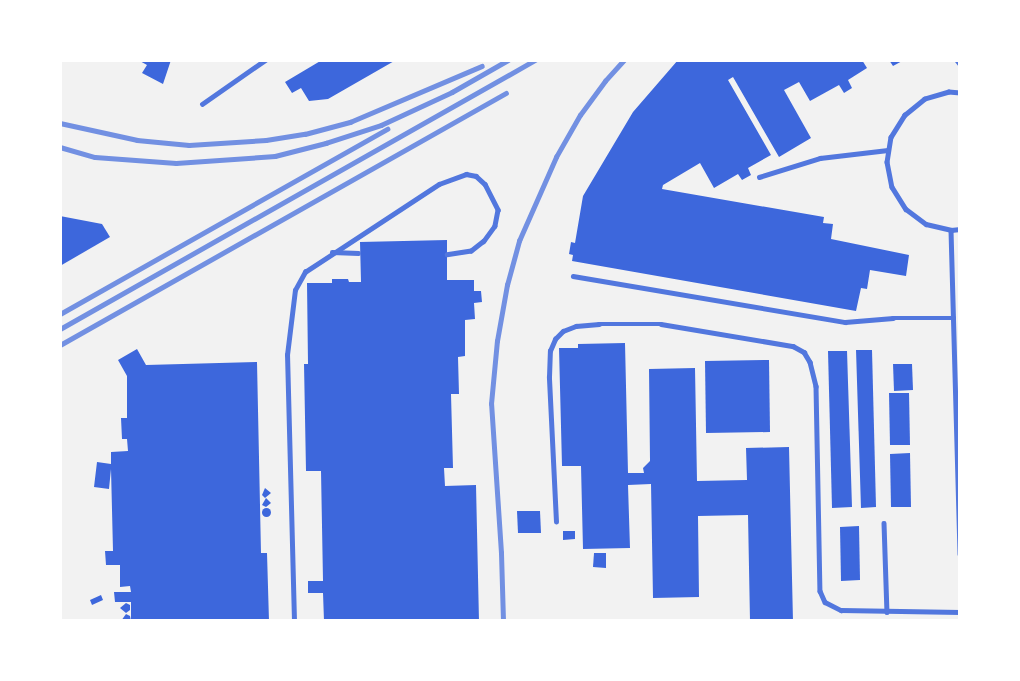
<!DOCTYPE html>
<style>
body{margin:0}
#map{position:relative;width:1020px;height:681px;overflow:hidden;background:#f2f2f2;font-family:Karla,sans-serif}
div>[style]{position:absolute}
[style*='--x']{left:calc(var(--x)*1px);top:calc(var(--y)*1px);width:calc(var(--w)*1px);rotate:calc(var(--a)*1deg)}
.building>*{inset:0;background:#3d67dc}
.round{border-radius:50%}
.service>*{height:4.5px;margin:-2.25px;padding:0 2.25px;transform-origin:2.25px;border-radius:2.25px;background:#5277de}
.rail>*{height:4.5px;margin:-2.25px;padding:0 2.25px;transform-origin:2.25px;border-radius:2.25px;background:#7290e2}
span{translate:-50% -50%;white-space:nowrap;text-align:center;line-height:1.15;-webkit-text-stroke:6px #fff;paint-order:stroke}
.frame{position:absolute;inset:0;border:62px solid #fff;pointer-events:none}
</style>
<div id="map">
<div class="building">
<div style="clip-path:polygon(138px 60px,171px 60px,163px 84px,142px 73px,147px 65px)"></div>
<div style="clip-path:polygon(322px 60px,396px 60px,328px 99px,309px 101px,301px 88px,292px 93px,285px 82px)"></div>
<div style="clip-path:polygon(678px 60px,862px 60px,867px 68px,848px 80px,852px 88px,844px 93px,839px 85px,810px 101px,799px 82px,784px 90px,811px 138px,779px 157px,733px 77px,728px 80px,771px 155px,748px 168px,751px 175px,742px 180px,738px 174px,714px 188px,700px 163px,663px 185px,662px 189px,824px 217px,823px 223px,833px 224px,831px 239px,909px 255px,906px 276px,870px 270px,867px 289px,861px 288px,856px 311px,572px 261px,573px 255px,569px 254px,571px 242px,575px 243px,583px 196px,633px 112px)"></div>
<div style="clip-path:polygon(889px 60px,904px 60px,893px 66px)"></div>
<div style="clip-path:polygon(60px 216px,102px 224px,110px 237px,60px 266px)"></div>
<div style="clip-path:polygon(447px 240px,447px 280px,474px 280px,474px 291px,481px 291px,482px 302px,474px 303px,475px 319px,465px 320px,465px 356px,458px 357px,459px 394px,451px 394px,453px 468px,444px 468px,445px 486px,476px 485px,479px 621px,324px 621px,323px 593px,308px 593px,308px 581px,323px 581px,321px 471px,306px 471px,304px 364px,308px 364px,307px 283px,332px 283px,332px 279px,348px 279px,349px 282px,361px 282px,360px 242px)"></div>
<div style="clip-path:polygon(625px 343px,628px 473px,644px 473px,643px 468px,650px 461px,649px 369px,695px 368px,697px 481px,747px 480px,746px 448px,789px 447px,793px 621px,750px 621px,748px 515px,698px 516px,699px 597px,653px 598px,651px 484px,628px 485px,630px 548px,583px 549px,581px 466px,562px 466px,559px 348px,578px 348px,578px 344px)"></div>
<div style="clip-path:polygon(137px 349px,146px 365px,257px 362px,261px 553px,267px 553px,269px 621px,131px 621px,131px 602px,115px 602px,114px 592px,131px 592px,130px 586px,120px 587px,120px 565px,106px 565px,105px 551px,113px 551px,111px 469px,109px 489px,94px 487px,97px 462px,111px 464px,111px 452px,128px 451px,127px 439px,122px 439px,121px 418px,127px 418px,127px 376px,118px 360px)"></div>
<div style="clip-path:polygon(856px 350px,872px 350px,876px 507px,861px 508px)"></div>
<div style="clip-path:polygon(828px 351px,847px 351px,852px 507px,832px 508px)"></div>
<div style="clip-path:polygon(769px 360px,770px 432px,706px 433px,705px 361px)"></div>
<div style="clip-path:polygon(893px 364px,912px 364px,913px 390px,894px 391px)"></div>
<div style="clip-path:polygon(889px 393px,909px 393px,910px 445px,890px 445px)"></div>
<div style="clip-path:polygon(910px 453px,911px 507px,891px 507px,890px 454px)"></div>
<div style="clip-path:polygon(265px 488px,271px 493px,265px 498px,262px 495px)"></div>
<div style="clip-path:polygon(266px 498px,271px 503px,266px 507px,262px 505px)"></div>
<div class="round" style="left:261.5px;top:507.5px;width:9px;height:9px"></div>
<div style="clip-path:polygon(517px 511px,540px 511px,541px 533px,518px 533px)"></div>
<div style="clip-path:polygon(859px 526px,860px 580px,841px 581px,840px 527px)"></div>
<div style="clip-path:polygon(563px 531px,575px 531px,575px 539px,563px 540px)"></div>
<div style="clip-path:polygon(594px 553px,606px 553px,606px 568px,593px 567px)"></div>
<div style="clip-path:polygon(101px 595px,103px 600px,92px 605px,90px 600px)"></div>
<div style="clip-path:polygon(126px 603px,130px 605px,130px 610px,126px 613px,120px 608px)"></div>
<div style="clip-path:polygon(126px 614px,130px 616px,131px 621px,121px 621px)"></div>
</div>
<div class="service">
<div style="--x:957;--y:60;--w:5;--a:53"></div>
<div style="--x:960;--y:93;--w:11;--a:-175"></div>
<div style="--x:949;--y:92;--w:25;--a:164"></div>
<div style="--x:925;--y:99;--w:26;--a:141"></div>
<div style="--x:905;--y:115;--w:26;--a:122"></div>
<div style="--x:891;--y:137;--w:25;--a:99"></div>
<div style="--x:887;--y:162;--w:25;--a:79"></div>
<div style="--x:892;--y:187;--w:26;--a:58"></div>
<div style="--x:906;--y:209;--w:25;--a:37"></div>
<div style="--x:926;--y:224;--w:26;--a:13"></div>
<div style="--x:951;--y:230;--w:9;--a:-6"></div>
<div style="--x:202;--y:104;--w:77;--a:-34.9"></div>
<div style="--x:759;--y:177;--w:64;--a:-17.3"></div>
<div style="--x:820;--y:158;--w:68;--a:-6.7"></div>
<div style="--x:951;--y:230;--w:324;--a:88.4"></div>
<div style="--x:332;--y:252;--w:26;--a:2"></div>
<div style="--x:573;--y:276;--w:276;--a:9.6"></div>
<div style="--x:845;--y:322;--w:48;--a:-4.8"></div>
<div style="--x:893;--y:318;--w:61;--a:0"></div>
<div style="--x:556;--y:522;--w:145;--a:-92.8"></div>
<div style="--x:549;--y:377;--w:26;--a:-88"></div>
<div style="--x:550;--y:351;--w:13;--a:-67"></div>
<div style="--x:555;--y:339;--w:11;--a:-45"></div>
<div style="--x:563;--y:331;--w:14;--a:-21"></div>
<div style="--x:576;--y:326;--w:23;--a:-5"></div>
<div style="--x:599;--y:324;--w:62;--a:0"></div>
<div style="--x:661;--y:324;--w:134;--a:9.5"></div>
<div style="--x:793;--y:346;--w:13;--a:29"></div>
<div style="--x:804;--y:352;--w:12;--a:59"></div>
<div style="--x:810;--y:362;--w:25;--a:76"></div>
<div style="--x:816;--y:386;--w:205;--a:88.9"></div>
<div style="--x:820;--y:591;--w:12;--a:66"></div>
<div style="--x:825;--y:602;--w:18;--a:27"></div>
<div style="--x:841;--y:610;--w:119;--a:1"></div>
<div style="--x:884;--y:523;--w:89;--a:88.1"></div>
<div style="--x:294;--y:621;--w:266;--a:-91.5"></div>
<div style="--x:287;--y:355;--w:65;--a:-83"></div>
<div style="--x:295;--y:290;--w:21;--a:-61"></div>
<div style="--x:305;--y:272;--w:160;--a:-33.3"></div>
<div style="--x:439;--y:184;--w:29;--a:-20"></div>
<div style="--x:466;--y:174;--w:10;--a:11"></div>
<div style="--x:476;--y:176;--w:12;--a:42"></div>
<div style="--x:485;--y:184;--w:29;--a:63"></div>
<div style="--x:498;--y:210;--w:16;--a:101"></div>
<div style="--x:495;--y:226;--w:19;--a:126"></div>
<div style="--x:484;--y:241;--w:16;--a:142"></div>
<div style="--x:471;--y:251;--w:24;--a:171"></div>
</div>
<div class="rail">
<div style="--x:60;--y:123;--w:79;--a:12.4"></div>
<div style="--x:137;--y:140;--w:52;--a:5.5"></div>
<div style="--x:189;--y:145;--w:77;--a:-3.7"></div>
<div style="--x:266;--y:140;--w:39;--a:-9"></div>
<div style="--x:305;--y:134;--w:47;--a:-14.9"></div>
<div style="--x:350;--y:122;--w:143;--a:-23"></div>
<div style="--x:60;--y:147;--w:36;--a:16"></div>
<div style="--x:95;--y:157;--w:81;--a:4.2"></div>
<div style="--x:176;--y:163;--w:99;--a:-4"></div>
<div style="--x:275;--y:156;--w:53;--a:-14.3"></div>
<div style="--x:326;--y:143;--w:58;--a:-18.1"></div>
<div style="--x:381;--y:125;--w:78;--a:-24.9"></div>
<div style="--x:452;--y:92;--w:64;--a:-29.7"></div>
<div style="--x:60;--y:314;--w:376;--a:-29.5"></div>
<div style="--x:60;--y:329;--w:546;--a:-29.52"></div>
<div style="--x:60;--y:345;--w:512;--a:-29.47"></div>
<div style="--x:503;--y:621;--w:68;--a:-91.7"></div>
<div style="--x:501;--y:553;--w:149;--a:-93.8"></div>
<div style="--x:491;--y:404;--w:63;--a:-84.6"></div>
<div style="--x:497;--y:341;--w:57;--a:-79.9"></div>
<div style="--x:507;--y:285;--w:46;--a:-74.7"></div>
<div style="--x:519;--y:241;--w:92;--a:-66.2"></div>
<div style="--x:556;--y:157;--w:48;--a:-60.3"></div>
<div style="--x:580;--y:115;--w:42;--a:-53.7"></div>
<div style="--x:605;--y:81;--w:28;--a:-48"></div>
</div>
<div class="frame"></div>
</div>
